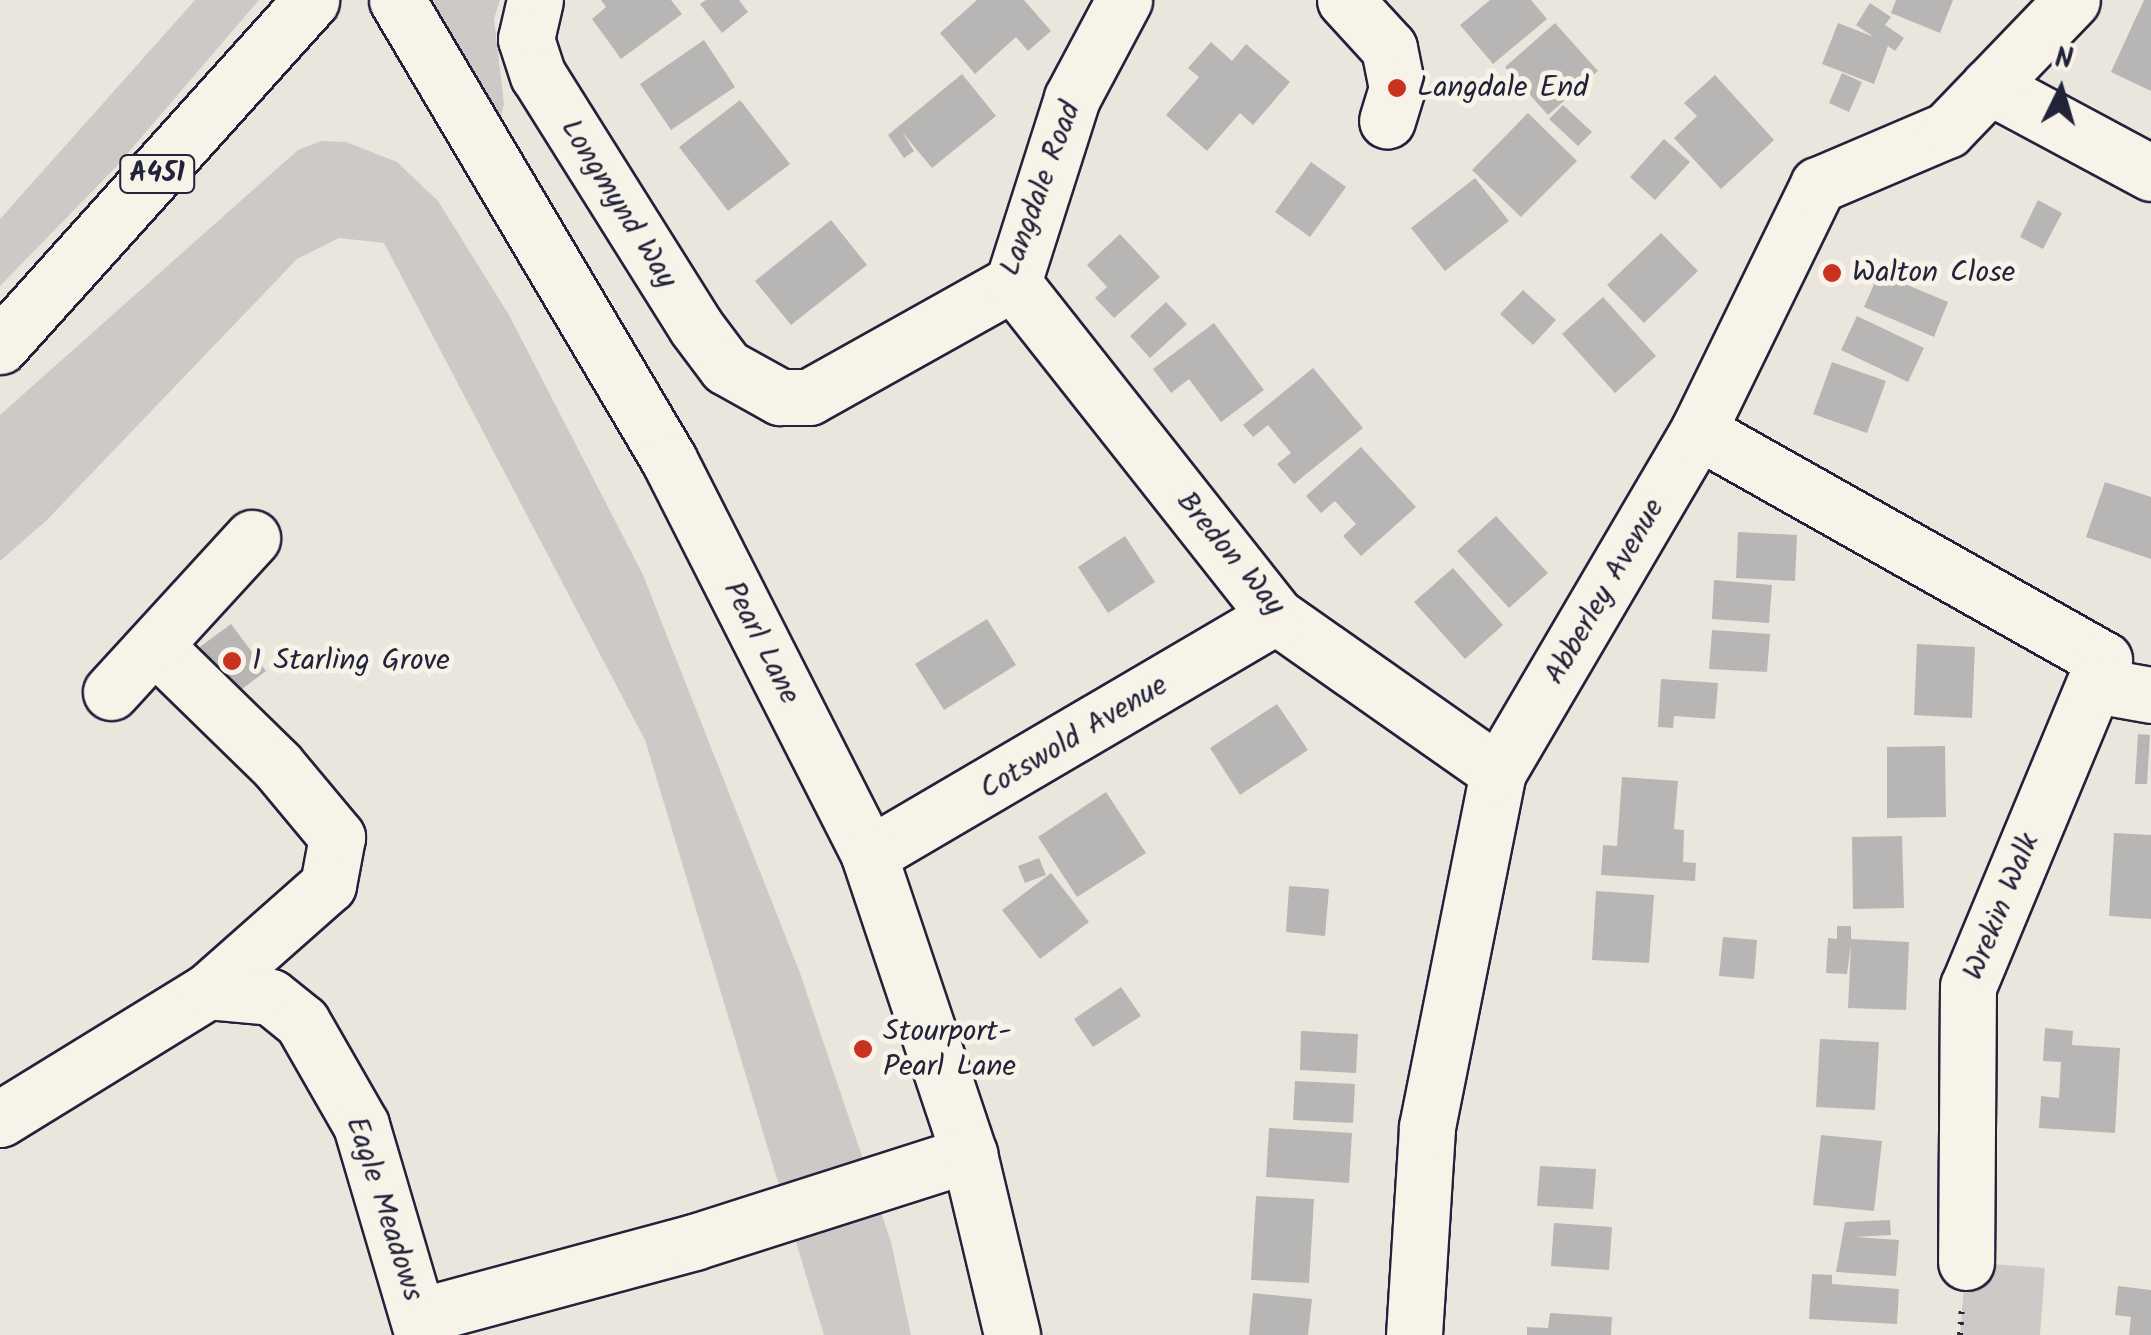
<!DOCTYPE html>
<style>
body{margin:0}
#map{position:relative;width:2151px;height:1335px;overflow:hidden;background:#eae6de;font-family:Kalam,sans-serif}
div>[style]{position:absolute}
[style*='--x']{left:calc(var(--x)*1px);top:calc(var(--y)*1px);width:calc(var(--w)*1px);rotate:calc(var(--a)*1deg)}
.green>*{inset:0;background:#cdc9c6}
.building>*{inset:0;background:#b8b6b5}
.path>*{height:6px;margin-top:-3px;transform-origin:0;background:repeating-linear-gradient(90deg,#22223b 0 2.5px,transparent 0 10.5px)}
.roads{filter:drop-shadow(2px 0 #22223b) drop-shadow(-2px 0 #22223b) drop-shadow(0 2px #22223b) drop-shadow(0 -2px #22223b)}
.minor>*{height:55px;margin:-27.5px;padding:0 27.5px;transform-origin:27.5px;border-radius:27.5px;background:#f7f3e8}
.major>*{height:55px;margin:-27.5px;padding:0 27.5px;transform-origin:27.5px;border-radius:27.5px;background:#f7f3e8}
.dots>*{width:28px;height:28px;translate:-50% -50%;box-sizing:border-box;border:5px solid #f7f3e8;border-radius:50%}
span{translate:-50% -50%;white-space:nowrap;text-align:center;line-height:1.15;-webkit-text-stroke:10px #f7f3e8;paint-order:stroke}
.shield-label span{padding:2px 8px;background:#f7f3e8;border:2px solid;border-radius:8px;-webkit-text-stroke-width:0}
.shield-label{font-size:28px;color:#22223b;font-weight:700}
.poi-label{font-size:30px;color:#22223b}
.left{translate:0 -50%;text-align:left}
.street-label{font-size:30px;color:#22223b}
.north{position:absolute;left:2011px;top:40px;width:100px;height:100px;-webkit-text-stroke:8px #f7f3e8;paint-order:stroke;rotate:5deg;font-size:28px;font-weight:700;line-height:40px;text-align:center;color:#22223b}
.north::after{content:'';display:block;margin:auto;width:35px;height:45px;background:#22223b;clip-path:polygon(50% 0,100% 100%,50% 72%,0 100%)}
</style>
<div id="map">
<div class="green">
<div style="clip-path:polygon(195px 0,259px 0,115px 168px,0 286px,0 219px)"></div>
<div style="clip-path:polygon(434px 0,500px 0,494px 19px,504px 104px,499px 124px,438px 26px)"></div>
<div style="clip-path:polygon(321px 141px,346px 142px,397px 162px,438px 201px,509px 315px,643px 575px,800px 973px,891px 1242px,911px 1335px,824px 1335px,645px 740px,384px 243px,339px 238px,297px 259px,46px 521px,0 561px,0 415px,298px 150px)"></div>
<div style="clip-path:polygon(1966px 1262px,2045px 1268px,2040px 1335px,1960px 1335px)"></div>
</div>
<div class="building">
<div style="clip-path:polygon(601px 0,671px 0,682px 14px,621px 59px,592px 19px,606px 7px)"></div>
<div style="clip-path:polygon(706px 0,739px 0,748px 12px,722px 33px,700px 4px)"></div>
<div style="clip-path:polygon(977px 0,1024px 0,1051px 31px,1028px 51px,1016px 37px,975px 74px,940px 33px)"></div>
<div style="clip-path:polygon(1490px 0,1531px 0,1547px 19px,1493px 64px,1460px 25px)"></div>
<div style="clip-path:polygon(1896px 0,1953px 0,1940px 33px,1891px 13px)"></div>
<div style="clip-path:polygon(2144px 0,2151px 0,2151px 91px,2111px 72px)"></div>
<div style="clip-path:polygon(1870px 3px,1891px 17px,1885px 25px,1904px 38px,1895px 51px,1888px 46px,1874px 84px,1822px 64px,1838px 23px,1874px 37px,1856px 25px)"></div>
<div style="clip-path:polygon(1555px 23px,1598px 71px,1548px 115px,1505px 67px)"></div>
<div style="clip-path:polygon(704px 40px,735px 87px,671px 130px,640px 84px)"></div>
<div style="clip-path:polygon(1211px 42px,1232px 61px,1246px 44px,1290px 82px,1253px 125px,1240px 113px,1207px 151px,1166px 115px,1199px 77px,1188px 68px)"></div>
<div style="clip-path:polygon(1842px 73px,1862px 82px,1849px 112px,1829px 103px)"></div>
<div style="clip-path:polygon(962px 74px,996px 116px,932px 168px,902px 132px,914px 151px,904px 158px,888px 135px)"></div>
<div style="clip-path:polygon(1715px 75px,1774px 140px,1721px 189px,1674px 138px,1697px 116px,1684px 103px)"></div>
<div style="clip-path:polygon(740px 100px,790px 164px,728px 211px,679px 147px)"></div>
<div style="clip-path:polygon(1563px 105px,1592px 132px,1578px 146px,1549px 119px)"></div>
<div style="clip-path:polygon(1528px 113px,1577px 161px,1521px 217px,1472px 170px)"></div>
<div style="clip-path:polygon(1664px 139px,1690px 162px,1655px 200px,1630px 177px)"></div>
<div style="clip-path:polygon(1311px 162px,1346px 187px,1310px 237px,1275px 212px)"></div>
<div style="clip-path:polygon(1475px 178px,1509px 221px,1445px 271px,1411px 228px)"></div>
<div style="clip-path:polygon(2038px 200px,2062px 213px,2043px 249px,2020px 237px)"></div>
<div style="clip-path:polygon(831px 220px,867px 265px,791px 325px,755px 281px)"></div>
<div style="clip-path:polygon(1661px 233px,1698px 271px,1644px 323px,1607px 285px)"></div>
<div style="clip-path:polygon(1120px 234px,1160px 277px,1114px 318px,1095px 298px,1107px 287px,1087px 265px)"></div>
<div style="clip-path:polygon(1879px 273px,1948px 302px,1934px 337px,1864px 307px)"></div>
<div style="clip-path:polygon(1523px 290px,1556px 320px,1533px 345px,1500px 314px)"></div>
<div style="clip-path:polygon(1603px 297px,1656px 356px,1615px 393px,1562px 334px)"></div>
<div style="clip-path:polygon(1166px 302px,1187px 324px,1150px 358px,1130px 336px)"></div>
<div style="clip-path:polygon(1857px 316px,1924px 348px,1908px 382px,1841px 350px)"></div>
<div style="clip-path:polygon(1214px 323px,1264px 390px,1221px 422px,1189px 379px,1171px 393px,1153px 369px)"></div>
<div style="clip-path:polygon(1832px 362px,1886px 381px,1867px 433px,1813px 414px)"></div>
<div style="clip-path:polygon(1313px 368px,1363px 428px,1294px 484px,1277px 464px,1291px 453px,1268px 425px,1253px 437px,1243px 425px)"></div>
<div style="clip-path:polygon(1361px 447px,1416px 507px,1361px 556px,1343px 536px,1356px 524px,1335px 501px,1321px 513px,1306px 496px)"></div>
<div style="clip-path:polygon(2105px 482px,2151px 497px,2151px 559px,2086px 537px)"></div>
<div style="clip-path:polygon(1496px 516px,1548px 573px,1509px 608px,1457px 551px)"></div>
<div style="clip-path:polygon(1738px 532px,1797px 535px,1795px 581px,1736px 578px)"></div>
<div style="clip-path:polygon(1125px 536px,1155px 582px,1108px 613px,1078px 567px)"></div>
<div style="clip-path:polygon(1453px 568px,1503px 625px,1465px 659px,1414px 602px)"></div>
<div style="clip-path:polygon(1714px 580px,1772px 585px,1769px 623px,1712px 619px)"></div>
<div style="clip-path:polygon(987px 619px,1016px 665px,944px 710px,915px 664px)"></div>
<div style="clip-path:polygon(231px 624px,266px 671px,234px 695px,197px 649px)"></div>
<div style="clip-path:polygon(1712px 630px,1770px 634px,1767px 672px,1709px 669px)"></div>
<div style="clip-path:polygon(1917px 644px,1975px 647px,1972px 718px,1914px 715px)"></div>
<div style="clip-path:polygon(1661px 679px,1718px 683px,1715px 719px,1674px 716px,1673px 728px,1658px 727px)"></div>
<div style="clip-path:polygon(1277px 704px,1308px 750px,1240px 795px,1210px 748px)"></div>
<div style="clip-path:polygon(2138px 734px,2150px 735px,2147px 784px,2135px 784px)"></div>
<div style="clip-path:polygon(1945px 746px,1946px 817px,1887px 818px,1887px 747px)"></div>
<div style="clip-path:polygon(1622px 777px,1678px 781px,1674px 829px,1684px 830px,1683px 862px,1696px 863px,1695px 881px,1601px 875px,1603px 845px,1617px 846px)"></div>
<div style="clip-path:polygon(1106px 792px,1146px 853px,1077px 897px,1038px 837px)"></div>
<div style="clip-path:polygon(2114px 833px,2151px 835px,2151px 919px,2109px 916px)"></div>
<div style="clip-path:polygon(1902px 836px,1904px 908px,1853px 909px,1852px 837px)"></div>
<div style="clip-path:polygon(1039px 858px,1046px 875px,1025px 883px,1018px 866px)"></div>
<div style="clip-path:polygon(1051px 873px,1089px 922px,1040px 959px,1002px 910px)"></div>
<div style="clip-path:polygon(1289px 886px,1329px 889px,1325px 936px,1286px 932px)"></div>
<div style="clip-path:polygon(1596px 891px,1654px 895px,1649px 963px,1592px 960px)"></div>
<div style="clip-path:polygon(1837px 926px,1851px 926px,1851px 939px,1909px 942px,1906px 1010px,1848px 1008px,1851px 944px,1847px 974px,1826px 973px,1828px 938px,1837px 939px)"></div>
<div style="clip-path:polygon(1723px 937px,1757px 940px,1754px 979px,1719px 976px)"></div>
<div style="clip-path:polygon(1121px 987px,1141px 1016px,1093px 1047px,1074px 1019px)"></div>
<div style="clip-path:polygon(2045px 1028px,2073px 1031px,2072px 1045px,2120px 1048px,2115px 1133px,2039px 1128px,2041px 1096px,2059px 1098px,2061px 1062px,2043px 1061px)"></div>
<div style="clip-path:polygon(1301px 1031px,1358px 1034px,1356px 1073px,1300px 1070px)"></div>
<div style="clip-path:polygon(1820px 1039px,1879px 1042px,1875px 1110px,1816px 1107px)"></div>
<div style="clip-path:polygon(1295px 1081px,1355px 1084px,1353px 1123px,1293px 1120px)"></div>
<div style="clip-path:polygon(1269px 1128px,1352px 1133px,1349px 1183px,1266px 1177px)"></div>
<div style="clip-path:polygon(1821px 1135px,1882px 1141px,1874px 1211px,1813px 1205px)"></div>
<div style="clip-path:polygon(1540px 1166px,1596px 1169px,1593px 1209px,1537px 1206px)"></div>
<div style="clip-path:polygon(1256px 1196px,1314px 1199px,1309px 1283px,1251px 1280px)"></div>
<div style="clip-path:polygon(1890px 1220px,1891px 1235px,1855px 1237px,1899px 1240px,1896px 1276px,1836px 1272px,1845px 1222px)"></div>
<div style="clip-path:polygon(1554px 1223px,1612px 1227px,1609px 1270px,1551px 1266px)"></div>
<div style="clip-path:polygon(1812px 1274px,1832px 1275px,1832px 1284px,1899px 1289px,1897px 1324px,1809px 1319px)"></div>
<div style="clip-path:polygon(2118px 1286px,2151px 1290px,2151px 1335px,2129px 1335px,2131px 1317px,2115px 1315px)"></div>
<div style="clip-path:polygon(1253px 1293px,1312px 1299px,1308px 1335px,1249px 1335px)"></div>
<div style="clip-path:polygon(1550px 1313px,1612px 1317px,1611px 1335px,1527px 1335px,1527px 1327px,1548px 1328px)"></div>
</div>
<div class="path">
<div style="--x:1960;--y:1335;--w:27;--a:-86"></div>
</div>
<div class="roads">
<div class="minor">
<div style="--x:535;--y:0;--w:40;--a:103"></div>
<div style="--x:526;--y:39;--w:38;--a:72"></div>
<div style="--x:538;--y:75;--w:297;--a:57.9"></div>
<div style="--x:696;--y:327;--w:50;--a:53.1"></div>
<div style="--x:726;--y:367;--w:62;--a:29.1"></div>
<div style="--x:780;--y:397;--w:29;--a:0"></div>
<div style="--x:809;--y:397;--w:234;--a:-29.2"></div>
<div style="--x:1013;--y:283;--w:194;--a:-72.3"></div>
<div style="--x:1072;--y:98;--w:111;--a:-62"></div>
<div style="--x:1345;--y:0;--w:65;--a:47.5"></div>
<div style="--x:1389;--y:48;--w:41;--a:78.7"></div>
<div style="--x:1397;--y:88;--w:34;--a:107"></div>
<div style="--x:1989;--y:86;--w:184;--a:28.2"></div>
<div style="--x:1013;--y:283;--w:424;--a:51.7"></div>
<div style="--x:1276;--y:616;--w:271;--a:35.1"></div>
<div style="--x:1698;--y:431;--w:466;--a:29.4"></div>
<div style="--x:2104;--y:660;--w:353;--a:112.6"></div>
<div style="--x:1968;--y:986;--w:276;--a:90.4"></div>
<div style="--x:155;--y:646;--w:170;--a:44.3"></div>
<div style="--x:277;--y:765;--w:94;--a:50.2"></div>
<div style="--x:337;--y:837;--w:49;--a:100.6"></div>
<div style="--x:328;--y:885;--w:160;--a:138.5"></div>
<div style="--x:2095;--y:685;--w:57;--a:10.1"></div>
<div style="--x:111;--y:692;--w:209;--a:-47.5"></div>
<div style="--x:869;--y:855;--w:472;--a:-30.4"></div>
<div style="--x:0;--y:1119;--w:244;--a:-31.6"></div>
<div style="--x:208;--y:991;--w:63;--a:5.4"></div>
<div style="--x:271;--y:997;--w:40;--a:39"></div>
<div style="--x:302;--y:1022;--w:119;--a:60.2"></div>
<div style="--x:361;--y:1125;--w:219;--a:73.6"></div>
<div style="--x:420;--y:1316;--w:284;--a:-15.1"></div>
<div style="--x:694;--y:1242;--w:289;--a:-17.7"></div>
<div style="--x:1414;--y:1335;--w:208;--a:-86.4"></div>
<div style="--x:1427;--y:1127;--w:362;--a:-78.7"></div>
<div style="--x:1498;--y:772;--w:395;--a:-59.6"></div>
<div style="--x:1698;--y:431;--w:274;--a:-64"></div>
<div style="--x:1818;--y:185;--w:140;--a:-23.1"></div>
<div style="--x:1947;--y:130;--w:180;--a:-46.1"></div>
</div>
<div class="major">
<div style="--x:397;--y:0;--w:534;--a:59.4"></div>
<div style="--x:669;--y:460;--w:443;--a:63.1"></div>
<div style="--x:869;--y:855;--w:315;--a:71.5"></div>
<div style="--x:969;--y:1154;--w:186;--a:76.6"></div>
<div style="--x:0;--y:346;--w:465;--a:-48"></div>
</div>
</div>
<div class="dots">
<div style="left:1397px;top:88px;background:#c8321e"></div>
<div style="left:1832px;top:273px;background:#c8321e"></div>
<div style="left:232px;top:661px;background:#c8321e"></div>
<div style="left:863px;top:1049px;background:#c8321e"></div>
</div>
<div class="shield-label">
<span style="left:157px;top:174px">A451</span>
</div>
<div class="poi-label">
<span class="left" style="left:1417px;top:88px">Langdale End</span>
<span class="left" style="left:1852px;top:273px">Walton Close</span>
<span class="left" style="left:252px;top:661px">1 Starling Grove</span>
<span class="left" style="left:883px;top:1049px">Stourport-<br>Pearl Lane</span>
</div>
<div class="street-label">
<span style="left:1041px;top:189px;rotate:-70deg">Langdale Road</span>
<span style="left:618px;top:204px;rotate:58deg">Longmynd Way</span>
<span style="left:1230px;top:554px;rotate:50deg">Bredon Way</span>
<span style="left:1605px;top:592px;rotate:-60deg">Abberley Avenue</span>
<span style="left:761px;top:643px;rotate:63deg">Pearl Lane</span>
<span style="left:1074px;top:738px;rotate:-31deg">Cotswold Avenue</span>
<span style="left:2002px;top:907px;rotate:-68deg">Wrekin Walk</span>
<span style="left:384px;top:1209px;rotate:72deg">Eagle Meadows</span>
</div>
<div class="north">N</div>
</div>
